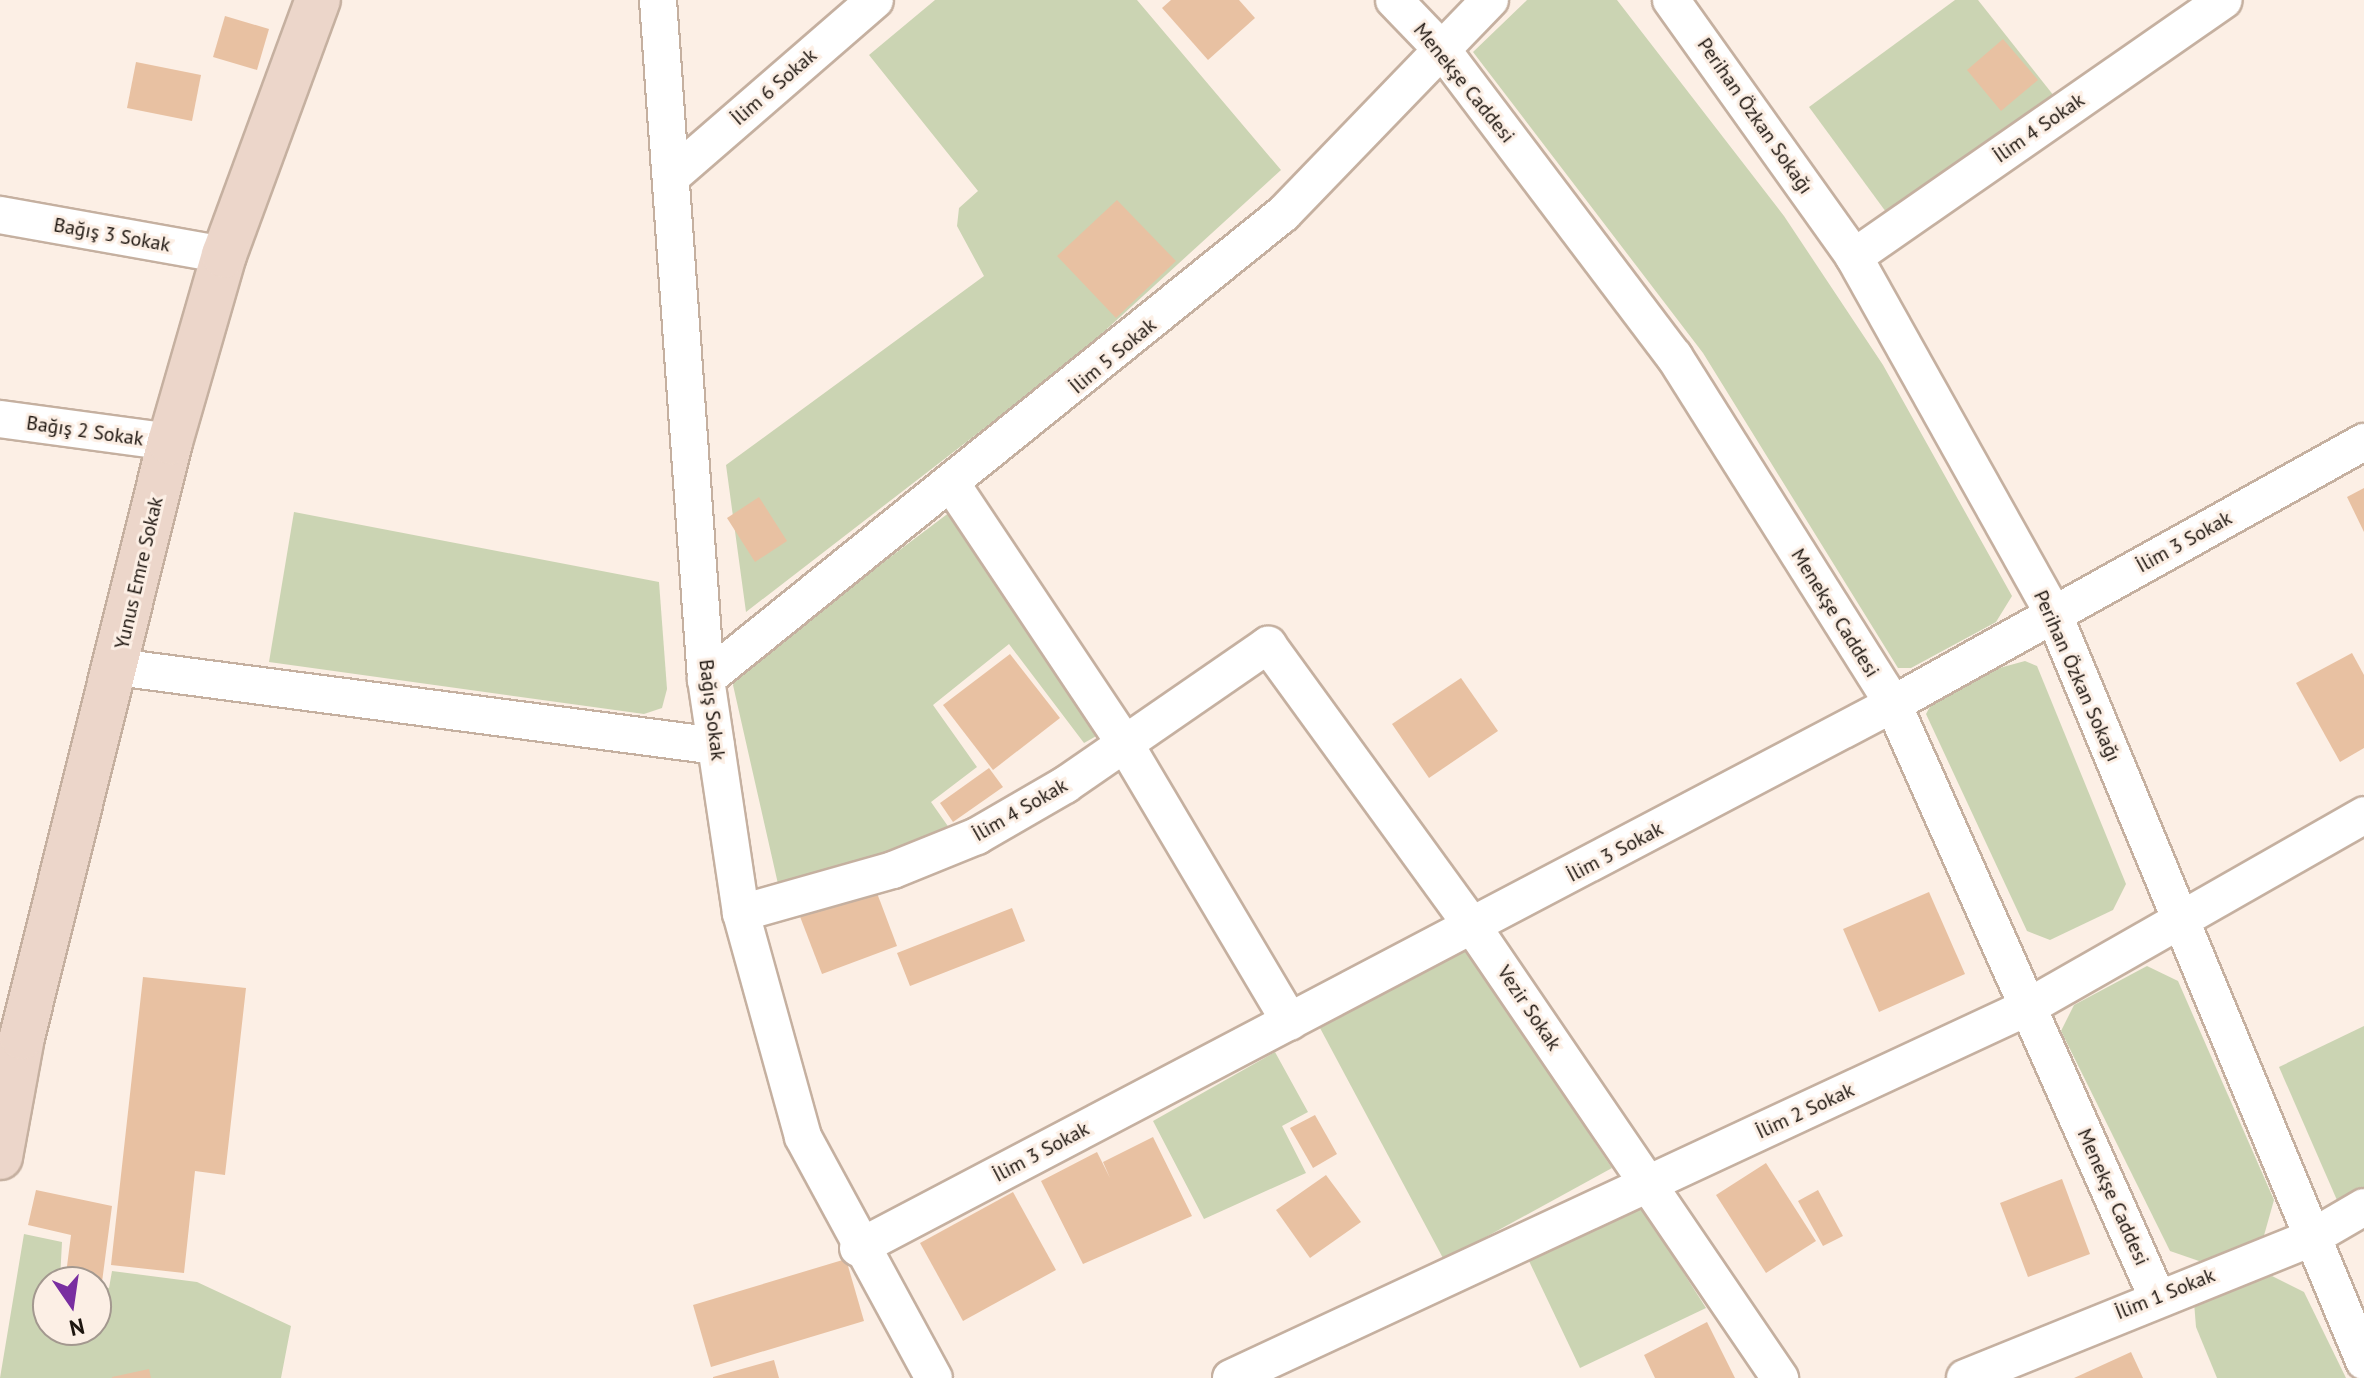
<!DOCTYPE html>
<meta charset="utf-8">
<style>
body{margin:0}
#map{position:relative;width:2364px;height:1378px;overflow:hidden;background:#fcefe5;font-family:"PT Sans",sans-serif}
div>[style]{position:absolute}
[style*='--x']{left:calc(var(--x)*1px);top:calc(var(--y)*1px);width:calc(var(--w)*1px);rotate:calc(var(--a)*1deg)}
.green>*{inset:0;background:#cbd4b3}
.building>*{inset:0;background:#e8c1a2}
.roads{filter:drop-shadow(2px 0 #c5b0a0) drop-shadow(-2px 0 #c5b0a0) drop-shadow(0 2px #c5b0a0) drop-shadow(0 -2px #c5b0a0)}
.street>*{height:36px;margin:-18px;padding:0 18px;transform-origin:18px;border-radius:18px;background:#fff}
.secondary>*{height:44px;margin:-22px;padding:0 22px;transform-origin:22px;border-radius:22px;background:#ecd6ca}
span{translate:-50% -50%;white-space:nowrap;text-align:center;line-height:1.15;-webkit-text-stroke:6px #fcefe5;paint-order:stroke}
.street-label{font-size:20px;color:#1d150f}
.north{position:absolute;left:32px;top:1266px;width:80px;height:80px;box-sizing:border-box;background:#fcefe5;border:2px solid #a3988f;border-radius:50%;rotate:167deg;font-size:22px;font-weight:700;line-height:32px;text-align:center;color:#1d150f}
.north::after{content:'';display:block;margin:auto;width:28px;height:36px;background:#792ea0;clip-path:polygon(50% 0,100% 100%,50% 72%,0 100%)}
</style>
<div id="map">
<div class="green">
<div style="clip-path:polygon(935px 0,1137px 0,1281px 170px,1074px 359px,746px 612px,726px 465px,984px 276px,957px 226px,959px 208px,978px 191px,869px 55px)"></div>
<div style="clip-path:polygon(1527px 0,1617px 0,1784px 216px,1883px 365px,2012px 596px,1996px 622px,1911px 668px,1898px 668px,1703px 353px,1473px 52px)"></div>
<div style="clip-path:polygon(1955px 0,1978px 0,2054px 96px,1886px 212px,1809px 107px)"></div>
<div style="clip-path:polygon(954px 509px,1107px 730px,1084px 743px,1009px 644px,933px 705px,977px 767px,931px 802px,952px 832px,778px 884px,733px 685px,739px 671px)"></div>
<div style="clip-path:polygon(294px 512px,659px 582px,667px 689px,662px 708px,644px 714px,269px 662px)"></div>
<div style="clip-path:polygon(2025px 661px,2037px 666px,2126px 884px,2113px 910px,2050px 940px,2027px 931px,1926px 714px,1933px 701px,1981px 673px)"></div>
<div style="clip-path:polygon(1466px 950px,1612px 1168px,1444px 1260px,1320px 1028px)"></div>
<div style="clip-path:polygon(2147px 966px,2178px 981px,2274px 1200px,2263px 1239px,2225px 1257px,2199px 1261px,2170px 1251px,2061px 1031px,2074px 1005px)"></div>
<div style="clip-path:polygon(2364px 1026px,2364px 1193px,2340px 1207px,2279px 1067px)"></div>
<div style="clip-path:polygon(1275px 1052px,1308px 1112px,1282px 1126px,1306px 1173px,1204px 1219px,1153px 1121px)"></div>
<div style="clip-path:polygon(1641px 1206px,1706px 1308px,1580px 1368px,1529px 1261px)"></div>
<div style="clip-path:polygon(24px 1234px,62px 1242px,60px 1280px,68px 1282px,48px 1282px,48px 1330px,96px 1330px,96px 1286px,109px 1288px,112px 1271px,197px 1282px,291px 1326px,281px 1378px,0 1378px)"></div>
<div style="clip-path:polygon(2272px 1276px,2304px 1292px,2346px 1378px,2217px 1378px,2196px 1327px,2194px 1302px)"></div>
</div>
<div class="building">
<div style="clip-path:polygon(1171px 0,1239px 0,1255px 18px,1208px 60px,1162px 8px)"></div>
<div style="clip-path:polygon(225px 16px,269px 29px,257px 70px,213px 57px)"></div>
<div style="clip-path:polygon(2003px 39px,2038px 80px,2001px 111px,1967px 70px)"></div>
<div style="clip-path:polygon(136px 62px,201px 75px,192px 121px,127px 108px)"></div>
<div style="clip-path:polygon(1117px 200px,1176px 261px,1116px 318px,1057px 256px)"></div>
<div style="clip-path:polygon(2364px 488px,2364px 532px,2347px 497px)"></div>
<div style="clip-path:polygon(759px 497px,787px 541px,755px 562px,727px 518px)"></div>
<div style="clip-path:polygon(2352px 653px,2364px 675px,2364px 748px,2340px 762px,2296px 683px)"></div>
<div style="clip-path:polygon(1010px 654px,1060px 718px,993px 770px,943px 705px)"></div>
<div style="clip-path:polygon(1461px 678px,1498px 731px,1429px 778px,1392px 724px)"></div>
<div style="clip-path:polygon(989px 768px,1003px 787px,953px 822px,940px 803px)"></div>
<div style="clip-path:polygon(874px 885px,897px 946px,822px 974px,799px 914px)"></div>
<div style="clip-path:polygon(1929px 892px,1965px 974px,1879px 1012px,1843px 929px)"></div>
<div style="clip-path:polygon(1012px 908px,1025px 941px,910px 986px,897px 953px)"></div>
<div style="clip-path:polygon(143px 977px,246px 988px,225px 1175px,195px 1171px,184px 1273px,111px 1265px)"></div>
<div style="clip-path:polygon(1315px 1115px,1337px 1154px,1313px 1168px,1290px 1128px)"></div>
<div style="clip-path:polygon(1153px 1137px,1192px 1216px,1083px 1264px,1041px 1181px,1097px 1152px,1110px 1178px,1103px 1162px)"></div>
<div style="clip-path:polygon(1766px 1163px,1816px 1241px,1766px 1273px,1716px 1195px)"></div>
<div style="clip-path:polygon(1326px 1175px,1361px 1222px,1310px 1258px,1276px 1210px)"></div>
<div style="clip-path:polygon(2062px 1179px,2090px 1254px,2028px 1277px,2000px 1203px)"></div>
<div style="clip-path:polygon(36px 1190px,112px 1206px,102px 1282px,66px 1274px,71px 1235px,28px 1225px)"></div>
<div style="clip-path:polygon(1818px 1190px,1843px 1236px,1823px 1246px,1798px 1201px)"></div>
<div style="clip-path:polygon(1013px 1192px,1056px 1270px,963px 1321px,920px 1243px)"></div>
<div style="clip-path:polygon(846px 1259px,864px 1321px,711px 1367px,693px 1305px)"></div>
<div style="clip-path:polygon(1707px 1322px,1735px 1378px,1655px 1378px,1644px 1355px)"></div>
<div style="clip-path:polygon(2131px 1352px,2143px 1378px,2074px 1378px)"></div>
<div style="clip-path:polygon(774px 1360px,779px 1378px,713px 1378px,713px 1377px)"></div>
<div style="clip-path:polygon(149px 1369px,151px 1378px,112px 1378px,112px 1377px)"></div>
</div>
<div class="roads">
<div class="street">
<div style="--x:658;--y:0;--w:681;--a:85.96"></div>
<div style="--x:706;--y:679;--w:237;--a:81.5"></div>
<div style="--x:741;--y:913;--w:232;--a:74.5"></div>
<div style="--x:803;--y:1137;--w:274;--a:61.5"></div>
<div style="--x:1394;--y:0;--w:71;--a:46.1"></div>
<div style="--x:1443;--y:51;--w:383;--a:52.9"></div>
<div style="--x:1674;--y:356;--w:411;--a:57.8"></div>
<div style="--x:1893;--y:704;--w:649;--a:66"></div>
<div style="--x:1671;--y:0;--w:315;--a:54.5"></div>
<div style="--x:1854;--y:257;--w:410;--a:60.8"></div>
<div style="--x:2054;--y:615;--w:808;--a:67.43"></div>
<div style="--x:673;--y:175;--w:267;--a:-40.9"></div>
<div style="--x:0;--y:215;--w:228;--a:10.1"></div>
<div style="--x:1854;--y:257;--w:450;--a:-34.8"></div>
<div style="--x:0;--y:419;--w:172;--a:7.7"></div>
<div style="--x:953;--y:486;--w:310;--a:56.3"></div>
<div style="--x:1125;--y:744;--w:323;--a:59.3"></div>
<div style="--x:117;--y:667;--w:604;--a:7.51"></div>
<div style="--x:706;--y:679;--w:741;--a:-38.87"></div>
<div style="--x:1283;--y:214;--w:298;--a:-46"></div>
<div style="--x:741;--y:913;--w:158;--a:-15.8"></div>
<div style="--x:893;--y:870;--w:91;--a:-22"></div>
<div style="--x:977;--y:836;--w:102;--a:-30.1"></div>
<div style="--x:1065;--y:785;--w:247;--a:-34.6"></div>
<div style="--x:1268;--y:645;--w:349;--a:54"></div>
<div style="--x:1473;--y:927;--w:546;--a:55.76"></div>
<div style="--x:858;--y:1248;--w:1169;--a:-27.73"></div>
<div style="--x:1893;--y:704;--w:539;--a:-29.09"></div>
<div style="--x:1231;--y:1378;--w:879;--a:-24.96"></div>
<div style="--x:2028;--y:1007;--w:387;--a:-29.7"></div>
<div style="--x:1965;--y:1378;--w:373;--a:-22"></div>
<div style="--x:2311;--y:1238;--w:61;--a:-30.3"></div>
</div>
<div class="secondary">
<div style="--x:0;--y:1157;--w:122;--a:-79.6"></div>
<div style="--x:22;--y:1037;--w:613;--a:-76.03"></div>
<div style="--x:170;--y:442;--w:195;--a:-73.9"></div>
<div style="--x:224;--y:255;--w:272;--a:-69.8"></div>
</div>
</div>
<div class="street-label">
<span style="left:1464px;top:83px;rotate:51deg">Menekşe Caddesi</span>
<span style="left:774px;top:87px;rotate:-41deg">İlim 6 Sokak</span>
<span style="left:1755px;top:116px;rotate:55deg">Perihan Özkan Sokağı</span>
<span style="left:2039px;top:128px;rotate:-35deg">İlim 4 Sokak</span>
<span style="left:112px;top:235px;rotate:10deg">Bağış 3 Sokak</span>
<span style="left:1113px;top:356px;rotate:-40deg">İlim 5 Sokak</span>
<span style="left:85px;top:431px;rotate:8deg">Bağış 2 Sokak</span>
<span style="left:2184px;top:542px;rotate:-29deg">İlim 3 Sokak</span>
<span style="left:139px;top:573px;rotate:-77deg">Yunus Emre Sokak</span>
<span style="left:1835px;top:613px;rotate:58deg">Menekşe Caddesi</span>
<span style="left:2077px;top:676px;rotate:66deg">Perihan Özkan Sokağı</span>
<span style="left:712px;top:710px;rotate:83deg">Bağış Sokak</span>
<span style="left:1020px;top:810px;rotate:-30deg">İlim 4 Sokak</span>
<span style="left:1615px;top:852px;rotate:-28deg">İlim 3 Sokak</span>
<span style="left:1529px;top:1008px;rotate:56deg">Vezir Sokak</span>
<span style="left:1805px;top:1111px;rotate:-25deg">İlim 2 Sokak</span>
<span style="left:1041px;top:1152px;rotate:-28deg">İlim 3 Sokak</span>
<span style="left:2113px;top:1197px;rotate:66deg">Menekşe Caddesi</span>
<span style="left:2165px;top:1294px;rotate:-22deg">İlim 1 Sokak</span>
</div>
<div class="north">N</div>
</div>
